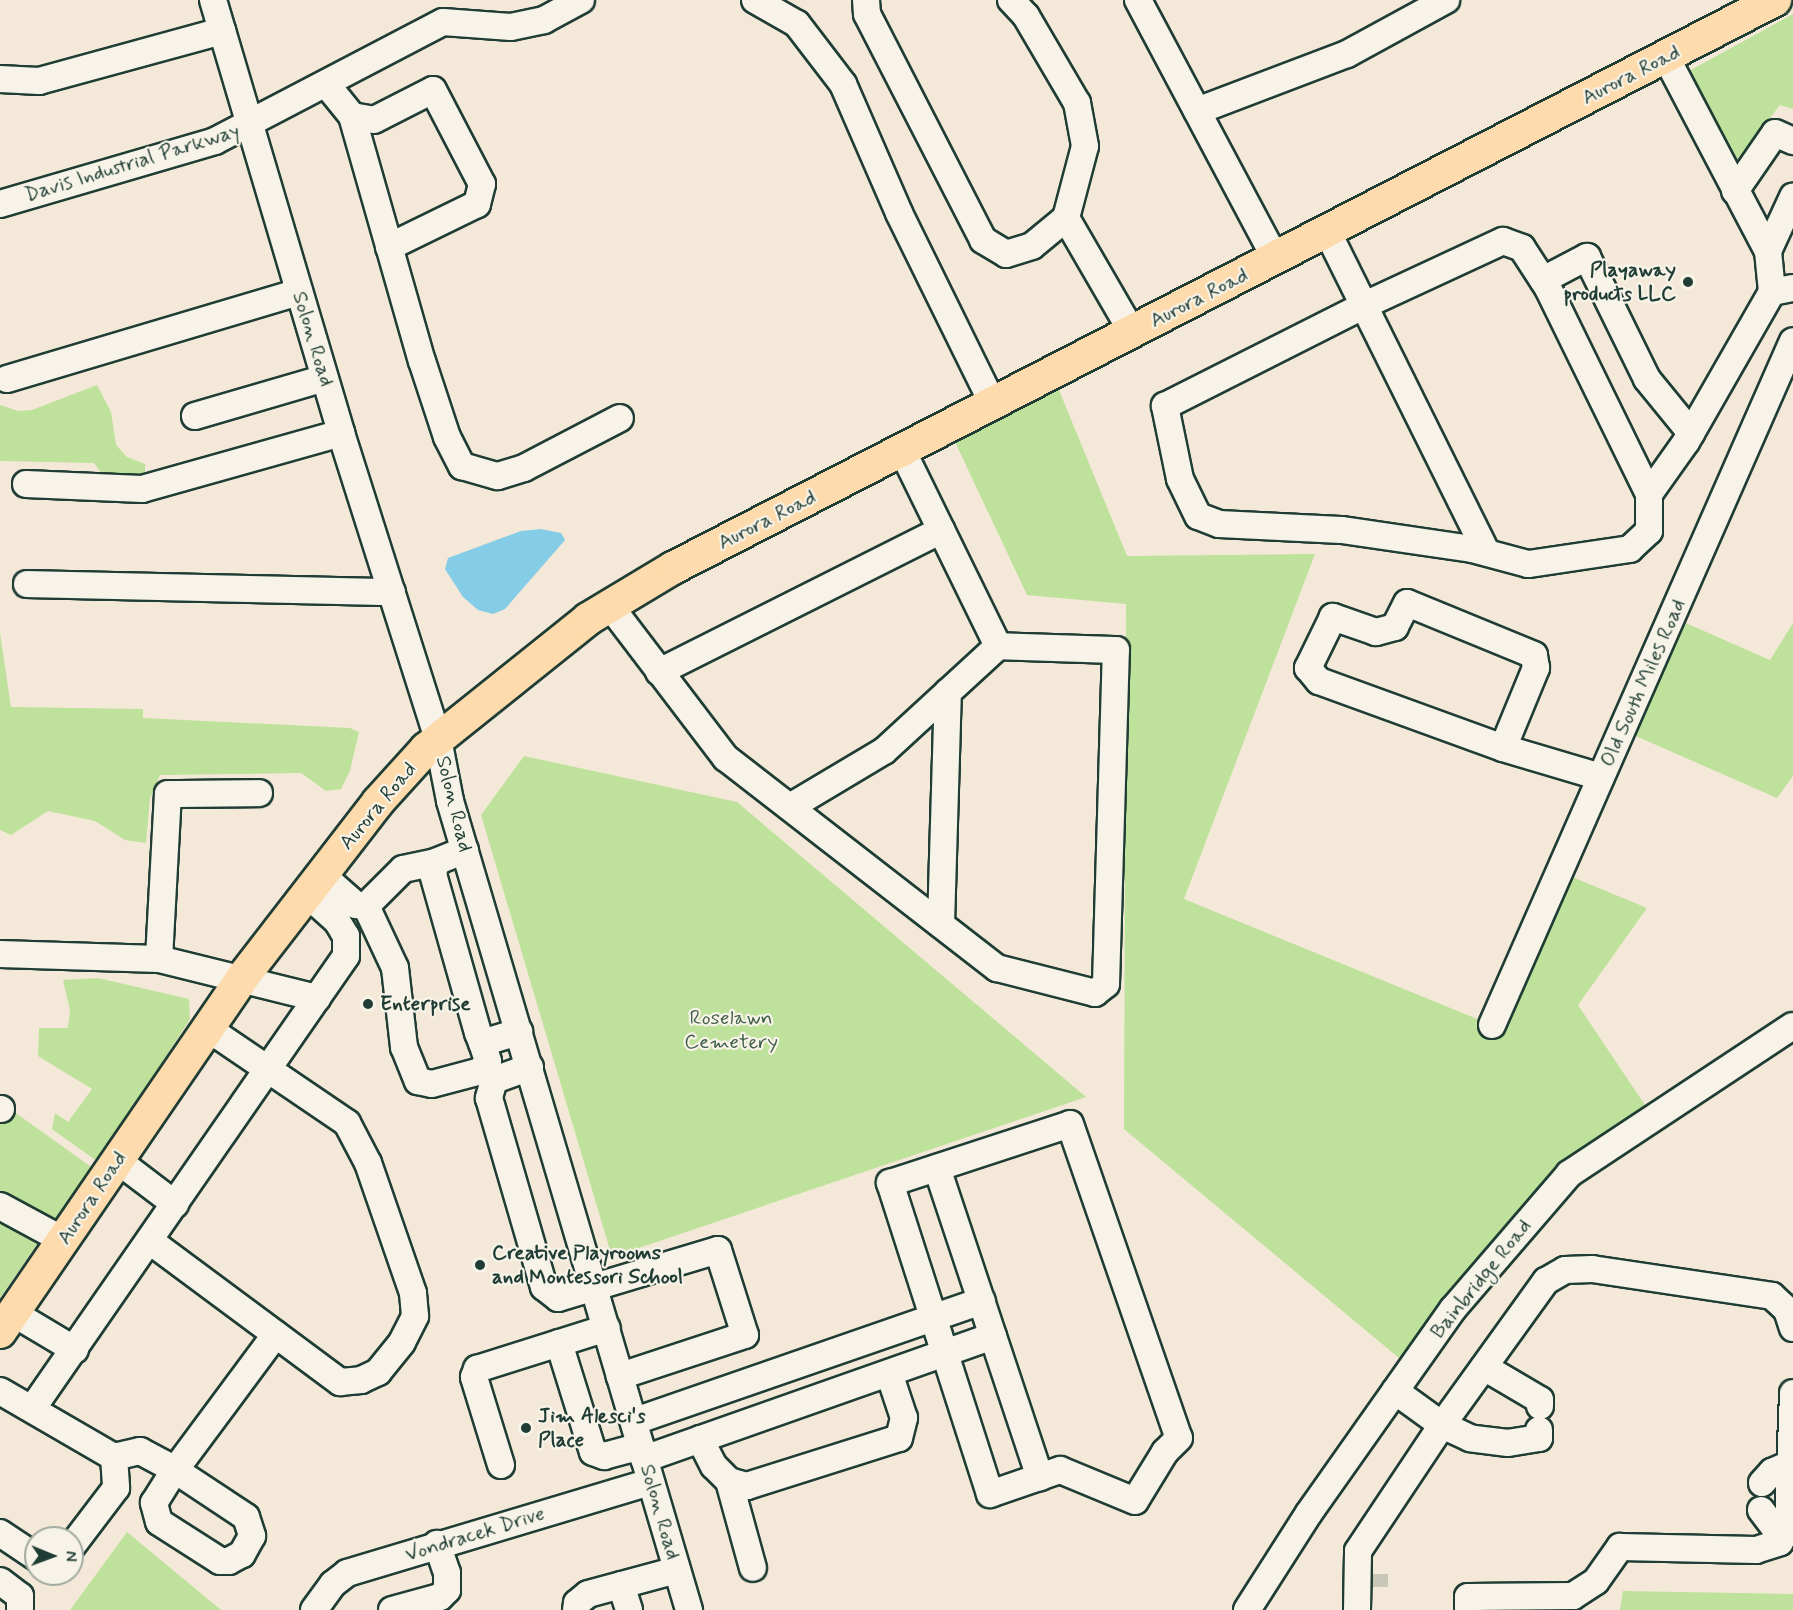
<!DOCTYPE html>
<style>
body{margin:0}
#map{position:relative;width:1793px;height:1610px;overflow:hidden;background:#f4e9d8;font-family:Mynerve,sans-serif}
div>[style]{position:absolute}
[style*='--x']{left:calc(var(--x)*1px);top:calc(var(--y)*1px);width:calc(var(--w)*1px);rotate:calc(var(--a)*1deg)}
.green>*{inset:0;background:#bee19b}
.water>*{inset:0;background:#85cce7}
.minor-tunnel>*{height:26px;margin-top:-13px;transform-origin:0;background:repeating-linear-gradient(90deg,#c9c7b7 0 26px,transparent 0 39px)}
.roads{filter:drop-shadow(2px 0 #1f3d34) drop-shadow(-2px 0 #1f3d34) drop-shadow(0 2px #1f3d34) drop-shadow(0 -2px #1f3d34)}
.minor>*{height:26px;margin:-13px;padding:0 13px;transform-origin:13px;border-radius:13px;background:#f7f3e8}
.major>*{height:32px;margin:-16px;padding:0 16px;transform-origin:16px;border-radius:16px;background:#fedbac}
.dots>*{width:16px;height:16px;translate:-50% -50%;box-sizing:border-box;border:3px solid #f7f3e8;border-radius:50%}
span{translate:-50% -50%;white-space:nowrap;text-align:center;line-height:1.15;-webkit-text-stroke:4.5px #f7f3e8;paint-order:stroke}
.street-label{font-size:21px;color:#1f3d34}
.poi-label{font-size:21px;color:#1f3d34;font-weight:700}
.right{translate:-100% -50%;text-align:right}
.left{translate:0 -50%;text-align:left}
.park-label{font-size:21px;color:#3f5e49}
.north{position:absolute;left:24px;top:1526px;width:60px;height:60px;box-sizing:border-box;background:#f7f3e8;border:2px solid #a1aaa0;border-radius:50%;rotate:91deg;font-size:16px;font-weight:700;line-height:24px;text-align:center;color:#1f3d34}
.north::after{content:'';display:block;margin:auto;width:21px;height:27px;background:#1f3d34;clip-path:polygon(50% 0,100% 100%,50% 72%,0 100%)}
</style>
<div id="map">
<div class="green">
<div style="clip-path:polygon(1793px 14px,1793px 109px,1780px 105px,1735px 162px,1688px 78px,1689px 71px)"></div>
<div style="clip-path:polygon(1052px 373px,1127px 556px,1315px 554px,1184px 899px,1492px 1025px,1560px 872px,1647px 908px,1578px 1005px,1655px 1120px,1569px 1174px,1411px 1368px,1124px 1129px,1126px 604px,1027px 595px,948px 427px)"></div>
<div style="clip-path:polygon(97px 385px,111px 412px,116px 445px,127px 457px,145px 464px,145px 474px,104px 477px,94px 463px,0 461px,0 405px,18px 411px,32px 410px)"></div>
<div style="clip-path:polygon(1672px 617px,1770px 660px,1793px 623px,1793px 776px,1777px 798px,1622px 730px)"></div>
<div style="clip-path:polygon(0 633px,11px 707px,143px 709px,143px 718px,350px 728px,359px 732px,350px 771px,341px 789px,326px 791px,301px 773px,160px 775px,150px 798px,146px 843px,125px 840px,95px 821px,48px 811px,11px 835px,0 830px)"></div>
<div style="clip-path:polygon(524px 756px,737px 802px,1086px 1097px,612px 1257px,481px 815px)"></div>
<div style="clip-path:polygon(98px 978px,189px 999px,190px 1019px,98px 1162px,52px 1129px,55px 1113px,68px 1122px,92px 1089px,38px 1056px,39px 1028px,68px 1028px,70px 1010px,63px 980px)"></div>
<div style="clip-path:polygon(13px 1111px,94px 1169px,49px 1233px,0 1199px,0 1116px)"></div>
<div style="clip-path:polygon(0 1212px,40px 1240px,0 1298px)"></div>
<div style="clip-path:polygon(127px 1532px,221px 1610px,70px 1610px)"></div>
<div style="clip-path:polygon(1623px 1591px,1793px 1594px,1793px 1610px,1620px 1610px)"></div>
</div>
<div class="water">
<div style="clip-path:polygon(541px 529px,561px 533px,565px 540px,505px 609px,493px 614px,478px 610px,463px 597px,445px 569px,448px 558px,521px 531px)"></div>
</div>
<div class="minor-tunnel">
<div style="--x:1375;--y:1587;--w:13;--a:-90"></div>
</div>
<div class="roads">
<div class="minor">
<div style="--x:213;--y:0;--w:452;--a:73.5"></div>
<div style="--x:341;--y:433;--w:321;--a:72.4"></div>
<div style="--x:438;--y:739;--w:63;--a:79"></div>
<div style="--x:450;--y:801;--w:844;--a:73.54"></div>
<div style="--x:755;--y:0;--w:48;--a:29.7"></div>
<div style="--x:797;--y:24;--w:76;--a:52.5"></div>
<div style="--x:843;--y:84;--w:141;--a:66.5"></div>
<div style="--x:899;--y:213;--w:213;--a:63.8"></div>
<div style="--x:866;--y:0;--w:14;--a:86"></div>
<div style="--x:867;--y:14;--w:254;--a:62.8"></div>
<div style="--x:983;--y:240;--w:27;--a:31"></div>
<div style="--x:1006;--y:254;--w:27;--a:-17"></div>
<div style="--x:1032;--y:246;--w:44;--a:-39.5"></div>
<div style="--x:1066;--y:218;--w:74;--a:-75.2"></div>
<div style="--x:1085;--y:146;--w:44;--a:-100.5"></div>
<div style="--x:1077;--y:103;--w:101;--a:-120.4"></div>
<div style="--x:1026;--y:16;--w:22;--a:-133"></div>
<div style="--x:1138;--y:0;--w:292;--a:62"></div>
<div style="--x:1666;--y:57;--w:219;--a:62.3"></div>
<div style="--x:1768;--y:251;--w:41;--a:84.4"></div>
<div style="--x:0;--y:79;--w:39;--a:3"></div>
<div style="--x:39;--y:81;--w:190;--a:-15.3"></div>
<div style="--x:327;--y:85;--w:40;--a:51"></div>
<div style="--x:352;--y:116;--w:255;--a:74.1"></div>
<div style="--x:422;--y:361;--w:80;--a:71.8"></div>
<div style="--x:447;--y:437;--w:33;--a:63"></div>
<div style="--x:462;--y:466;--w:37;--a:16"></div>
<div style="--x:498;--y:476;--w:27;--a:-17"></div>
<div style="--x:524;--y:468;--w:108;--a:-27.5"></div>
<div style="--x:1197;--y:111;--w:160;--a:-20.8"></div>
<div style="--x:1347;--y:54;--w:113;--a:-28.6"></div>
<div style="--x:352;--y:116;--w:22;--a:10"></div>
<div style="--x:374;--y:120;--w:66;--a:-27"></div>
<div style="--x:433;--y:90;--w:106;--a:62.5"></div>
<div style="--x:482;--y:184;--w:21;--a:104"></div>
<div style="--x:477;--y:204;--w:98;--a:154"></div>
<div style="--x:1735;--y:191;--w:70;--a:-55.4"></div>
<div style="--x:1775;--y:133;--w:20;--a:24"></div>
<div style="--x:0;--y:204;--w:224;--a:-16.3"></div>
<div style="--x:215;--y:141;--w:257;--a:-27.6"></div>
<div style="--x:443;--y:22;--w:68;--a:4.2"></div>
<div style="--x:511;--y:27;--w:34;--a:-12"></div>
<div style="--x:544;--y:20;--w:42;--a:-28.4"></div>
<div style="--x:1066;--y:218;--w:132;--a:59.9"></div>
<div style="--x:1327;--y:231;--w:357;--a:63.6"></div>
<div style="--x:1503;--y:241;--w:20;--a:20"></div>
<div style="--x:1522;--y:248;--w:48;--a:57"></div>
<div style="--x:1548;--y:288;--w:229;--a:63.9"></div>
<div style="--x:1649;--y:494;--w:37;--a:90"></div>
<div style="--x:1649;--y:531;--w:26;--a:137"></div>
<div style="--x:1630;--y:549;--w:103;--a:171.6"></div>
<div style="--x:1528;--y:564;--w:58;--a:-165"></div>
<div style="--x:1472;--y:549;--w:132;--a:-171.7"></div>
<div style="--x:1341;--y:530;--w:122;--a:-177.2"></div>
<div style="--x:1219;--y:524;--w:22;--a:-159"></div>
<div style="--x:1198;--y:516;--w:41;--a:-115.9"></div>
<div style="--x:1180;--y:479;--w:75;--a:-101.6"></div>
<div style="--x:1165;--y:406;--w:226;--a:-26.8"></div>
<div style="--x:1367;--y:304;--w:150;--a:-24.9"></div>
<div style="--x:1768;--y:251;--w:60;--a:-65.2"></div>
<div style="--x:1543;--y:280;--w:50;--a:-27.6"></div>
<div style="--x:1587;--y:257;--w:136;--a:63.8"></div>
<div style="--x:1647;--y:379;--w:70;--a:50.8"></div>
<div style="--x:7;--y:379;--w:305;--a:-16.6"></div>
<div style="--x:195;--y:416;--w:135;--a:-16.3"></div>
<div style="--x:26;--y:484;--w:116;--a:2.5"></div>
<div style="--x:142;--y:489;--w:207;--a:-15.7"></div>
<div style="--x:1649;--y:494;--w:64;--a:-54.6"></div>
<div style="--x:1686;--y:442;--w:173;--a:-60.2"></div>
<div style="--x:1772;--y:292;--w:21;--a:-11"></div>
<div style="--x:27;--y:584;--w:365;--a:1.3"></div>
<div style="--x:610;--y:606;--w:191;--a:52.7"></div>
<div style="--x:726;--y:758;--w:343;--a:37.8"></div>
<div style="--x:997;--y:968;--w:101;--a:14.3"></div>
<div style="--x:1095;--y:993;--w:14;--a:-39"></div>
<div style="--x:1106;--y:984;--w:334;--a:-88.3"></div>
<div style="--x:1116;--y:650;--w:118;--a:-178.1"></div>
<div style="--x:998;--y:646;--w:218;--a:-116.1"></div>
<div style="--x:659;--y:672;--w:316;--a:-26.7"></div>
<div style="--x:1503;--y:748;--w:87;--a:-67.6"></div>
<div style="--x:1536;--y:668;--w:13;--a:-99"></div>
<div style="--x:1534;--y:655;--w:137;--a:-157.7"></div>
<div style="--x:1407;--y:603;--w:27;--a:117"></div>
<div style="--x:1395;--y:627;--w:20;--a:165"></div>
<div style="--x:1376;--y:632;--w:46;--a:-160.8"></div>
<div style="--x:1333;--y:617;--w:57;--a:116.1"></div>
<div style="--x:1308;--y:668;--w:17;--a:50"></div>
<div style="--x:1319;--y:681;--w:196;--a:20"></div>
<div style="--x:1503;--y:748;--w:102;--a:16.5"></div>
<div style="--x:790;--y:807;--w:109;--a:-30.8"></div>
<div style="--x:884;--y:751;--w:155;--a:-42.6"></div>
<div style="--x:465;--y:850;--w:31;--a:158"></div>
<div style="--x:436;--y:862;--w:12;--a:104"></div>
<div style="--x:433;--y:874;--w:165;--a:74.2"></div>
<div style="--x:478;--y:1033;--w:11;--a:68"></div>
<div style="--x:482;--y:1043;--w:39;--a:-17"></div>
<div style="--x:322;--y:875;--w:45;--a:41.4"></div>
<div style="--x:356;--y:905;--w:10;--a:6"></div>
<div style="--x:366;--y:906;--w:52;--a:-45"></div>
<div style="--x:403;--y:869;--w:34;--a:-12"></div>
<div style="--x:366;--y:906;--w:68;--a:64.9"></div>
<div style="--x:395;--y:968;--w:80;--a:83.5"></div>
<div style="--x:404;--y:1047;--w:37;--a:68"></div>
<div style="--x:418;--y:1081;--w:14;--a:12"></div>
<div style="--x:432;--y:1084;--w:51;--a:-14.9"></div>
<div style="--x:481;--y:1071;--w:12;--a:-55"></div>
<div style="--x:488;--y:1061;--w:19;--a:-108"></div>
<div style="--x:941;--y:924;--w:232;--a:-88.3"></div>
<div style="--x:0;--y:954;--w:159;--a:1.8"></div>
<div style="--x:159;--y:959;--w:163;--a:13.9"></div>
<div style="--x:159;--y:959;--w:165;--a:-86.9"></div>
<div style="--x:168;--y:794;--w:91;--a:-0.6"></div>
<div style="--x:1492;--y:1025;--w:747;--a:-66.25"></div>
<div style="--x:530;--y:1067;--w:38;--a:160"></div>
<div style="--x:494;--y:1080;--w:19;--a:106"></div>
<div style="--x:489;--y:1098;--w:197;--a:73.8"></div>
<div style="--x:544;--y:1287;--w:18;--a:38"></div>
<div style="--x:558;--y:1298;--w:167;--a:-16.7"></div>
<div style="--x:718;--y:1250;--w:89;--a:72.4"></div>
<div style="--x:745;--y:1335;--w:132;--a:161.8"></div>
<div style="--x:0;--y:1109;--w:1;--a:0"></div>
<div style="--x:1070;--y:1124;--w:332;--a:70.9"></div>
<div style="--x:1179;--y:1438;--w:20;--a:135"></div>
<div style="--x:1165;--y:1452;--w:57;--a:121.5"></div>
<div style="--x:1135;--y:1501;--w:81;--a:-157.5"></div>
<div style="--x:1060;--y:1470;--w:74;--a:161.1"></div>
<div style="--x:990;--y:1494;--w:327;--a:-107.8"></div>
<div style="--x:890;--y:1183;--w:189;--a:-18.1"></div>
<div style="--x:117;--y:1160;--w:73;--a:37.2"></div>
<div style="--x:937;--y:1168;--w:326;--a:71.6"></div>
<div style="--x:0;--y:1206;--w:72;--a:28.4"></div>
<div style="--x:150;--y:1241;--w:237;--a:36.6"></div>
<div style="--x:340;--y:1382;--w:21;--a:-5"></div>
<div style="--x:361;--y:1380;--w:19;--a:-25"></div>
<div style="--x:378;--y:1372;--w:38;--a:-51"></div>
<div style="--x:402;--y:1342;--w:29;--a:-63"></div>
<div style="--x:415;--y:1316;--w:23;--a:-95"></div>
<div style="--x:413;--y:1293;--w:138;--a:-109.1"></div>
<div style="--x:368;--y:1163;--w:45;--a:-117.7"></div>
<div style="--x:347;--y:1123;--w:169;--a:-145.8"></div>
<div style="--x:13;--y:1313;--w:72;--a:30.8"></div>
<div style="--x:559;--y:1343;--w:114;--a:72.7"></div>
<div style="--x:593;--y:1452;--w:12;--a:20"></div>
<div style="--x:604;--y:1456;--w:38;--a:-15"></div>
<div style="--x:1484;--y:1367;--w:65;--a:30.5"></div>
<div style="--x:1540;--y:1400;--w:6;--a:90"></div>
<div style="--x:0;--y:1391;--w:132;--a:30.1"></div>
<div style="--x:114;--y:1457;--w:31;--a:86"></div>
<div style="--x:116;--y:1488;--w:73;--a:127.2"></div>
<div style="--x:32;--y:1409;--w:551;--a:-55.27"></div>
<div style="--x:346;--y:956;--w:20;--a:-90"></div>
<div style="--x:346;--y:936;--w:17;--a:-121"></div>
<div style="--x:337;--y:921;--w:40;--a:-138"></div>
<div style="--x:635;--y:1421;--w:367;--a:-19.1"></div>
<div style="--x:1539;--y:1430;--w:8;--a:90"></div>
<div style="--x:1539;--y:1438;--w:31;--a:171"></div>
<div style="--x:1508;--y:1443;--w:38;--a:-173"></div>
<div style="--x:1470;--y:1438;--w:31;--a:-155"></div>
<div style="--x:1442;--y:1425;--w:178;--a:-54.2"></div>
<div style="--x:1546;--y:1281;--w:22;--a:-30"></div>
<div style="--x:1565;--y:1270;--w:27;--a:-2"></div>
<div style="--x:1592;--y:1269;--w:182;--a:8.5"></div>
<div style="--x:1772;--y:1296;--w:21;--a:43"></div>
<div style="--x:1787;--y:1310;--w:19;--a:72"></div>
<div style="--x:700;--y:1439;--w:30;--a:63"></div>
<div style="--x:714;--y:1466;--w:21;--a:45"></div>
<div style="--x:729;--y:1481;--w:19;--a:16"></div>
<div style="--x:747;--y:1486;--w:159;--a:-17.5"></div>
<div style="--x:899;--y:1438;--w:21;--a:-76"></div>
<div style="--x:904;--y:1418;--w:47;--a:-108.4"></div>
<div style="--x:114;--y:1457;--w:27;--a:-13"></div>
<div style="--x:140;--y:1451;--w:40;--a:28"></div>
<div style="--x:175;--y:1470;--w:169;--a:-53.4"></div>
<div style="--x:644;--y:1459;--w:370;--a:-19.4"></div>
<div style="--x:501;--y:1465;--w:92;--a:-107.1"></div>
<div style="--x:474;--y:1377;--w:9;--a:-69"></div>
<div style="--x:477;--y:1369;--w:136;--a:-17.5"></div>
<div style="--x:175;--y:1470;--w:85;--a:33.5"></div>
<div style="--x:246;--y:1517;--w:20;--a:72"></div>
<div style="--x:252;--y:1536;--w:21;--a:119"></div>
<div style="--x:242;--y:1554;--w:15;--a:152"></div>
<div style="--x:229;--y:1561;--w:9;--a:180"></div>
<div style="--x:220;--y:1561;--w:72;--a:-147.4"></div>
<div style="--x:159;--y:1522;--w:20;--a:-105"></div>
<div style="--x:154;--y:1503;--w:39;--a:-58"></div>
<div style="--x:729;--y:1481;--w:90;--a:74.6"></div>
<div style="--x:1762;--y:1483;--w:15;--a:-48"></div>
<div style="--x:1772;--y:1472;--w:20;--a:-24"></div>
<div style="--x:1761;--y:1510;--w:35;--a:53"></div>
<div style="--x:0;--y:1533;--w:43;--a:33.7"></div>
<div style="--x:0;--y:1581;--w:25;--a:37"></div>
<div style="--x:20;--y:1596;--w:14;--a:90"></div>
<div style="--x:621;--y:1585;--w:26;--a:72"></div>
<div style="--x:314;--y:1610;--w:32;--a:-54"></div>
<div style="--x:333;--y:1584;--w:18;--a:-38"></div>
<div style="--x:347;--y:1573;--w:317;--a:-16.7"></div>
<div style="--x:392;--y:1610;--w:50;--a:-15.2"></div>
<div style="--x:440;--y:1597;--w:10;--a:-45"></div>
<div style="--x:447;--y:1590;--w:17;--a:-90"></div>
<div style="--x:447;--y:1573;--w:31;--a:-109"></div>
<div style="--x:576;--y:1610;--w:7;--a:-82"></div>
<div style="--x:577;--y:1603;--w:14;--a:-39"></div>
<div style="--x:588;--y:1594;--w:92;--a:-15.1"></div>
<div style="--x:1247;--y:1610;--w:115;--a:-57.4"></div>
<div style="--x:1309;--y:1513;--w:250;--a:-54.8"></div>
<div style="--x:1453;--y:1309;--w:178;--a:-49.3"></div>
<div style="--x:1569;--y:1174;--w:268;--a:-33.5"></div>
<div style="--x:1357;--y:1610;--w:59;--a:-89"></div>
<div style="--x:1358;--y:1551;--w:151;--a:-56.3"></div>
<div style="--x:1442;--y:1425;--w:58;--a:-144.1"></div>
<div style="--x:1468;--y:1610;--w:13;--a:-90"></div>
<div style="--x:1468;--y:1597;--w:105;--a:-0.5"></div>
<div style="--x:1573;--y:1596;--w:27;--a:-33"></div>
<div style="--x:1596;--y:1581;--w:42;--a:-54.8"></div>
<div style="--x:1620;--y:1547;--w:136;--a:1.3"></div>
<div style="--x:1756;--y:1550;--w:25;--a:-18"></div>
<div style="--x:1780;--y:1542;--w:20;--a:-66"></div>
<div style="--x:1788;--y:1524;--w:131;--a:-87.8"></div>
</div>
<div class="major">
<div style="--x:0;--y:1332;--w:429;--a:-55.6"></div>
<div style="--x:242;--y:978;--w:222;--a:-52.3"></div>
<div style="--x:378;--y:802;--w:72;--a:-47.8"></div>
<div style="--x:426;--y:749;--w:208;--a:-38.7"></div>
<div style="--x:588;--y:619;--w:99;--a:-31"></div>
<div style="--x:673;--y:568;--w:1240;--a:-27.27"></div>
</div>
</div>
<div class="dots">
<div style="left:1688px;top:282px;background:#1f3d34"></div>
<div style="left:368px;top:1004px;background:#1f3d34"></div>
<div style="left:480px;top:1265px;background:#1f3d34"></div>
<div style="left:526px;top:1428px;background:#1f3d34"></div>
</div>
<div class="street-label">
<span style="left:1631px;top:75px;rotate:-27deg">Aurora Road</span>
<span style="left:132px;top:163px;rotate:-17deg">Davis Industrial Parkway</span>
<span style="left:1199px;top:298px;rotate:-27deg">Aurora Road</span>
<span style="left:313px;top:339px;rotate:73deg">Solon Road</span>
<span style="left:767px;top:520px;rotate:-27deg">Aurora Road</span>
<span style="left:1643px;top:683px;rotate:-66deg">Old South Miles Road</span>
<span style="left:454px;top:804px;rotate:76deg">Solon Road</span>
<span style="left:378px;top:806px;rotate:-50deg">Aurora Road</span>
<span style="left:92px;top:1198px;rotate:-56deg">Aurora Road</span>
<span style="left:1481px;top:1279px;rotate:-51deg">Bainbridge Road</span>
<span style="left:660px;top:1512px;rotate:74deg">Solon Road</span>
<span style="left:475px;top:1534px;rotate:-17deg">Vondracek Drive</span>
</div>
<div class="poi-label">
<span class="right" style="left:1676px;top:282px">Playaway<br>products LLC</span>
<span class="left" style="left:380px;top:1004px">Enterprise</span>
<span class="left" style="left:492px;top:1265px">Creative Playrooms<br>and Montessori School</span>
<span class="left" style="left:538px;top:1428px">Jim Alesci's<br>Place</span>
</div>
<div class="park-label">
<span style="left:731px;top:1030px">Roselawn<br>Cemetery</span>
</div>
<div class="north">N</div>
</div>
